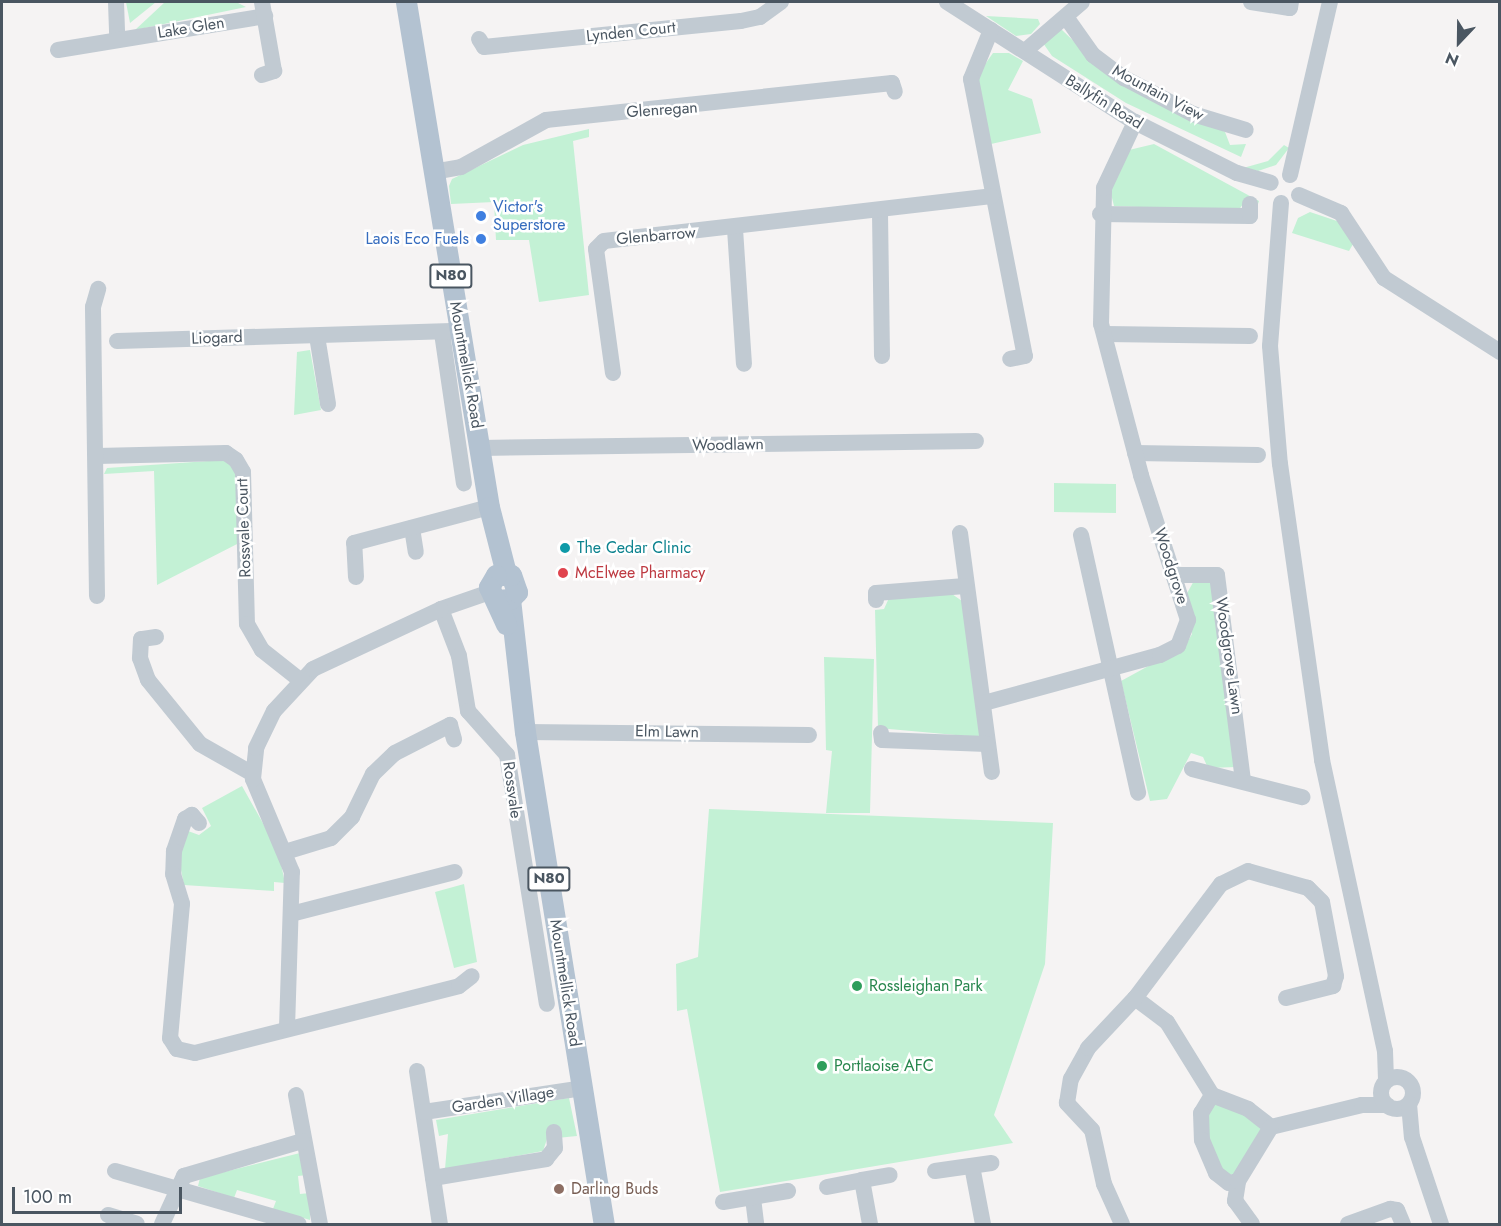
<!DOCTYPE html>
<style>
body{margin:0}
#map{position:relative;width:1501px;height:1226px;overflow:hidden;background:#f5f3f3;font-family:Jost,sans-serif}
div>[style]{position:absolute}
[style*='--x']{left:calc(var(--x)*1px);top:calc(var(--y)*1px);width:calc(var(--w)*1px);rotate:calc(var(--a)*1deg)}
.green>*{inset:0;background:#c3f1d5}
.minor>*{height:16px;margin:-8px;padding:0 8px;transform-origin:8px;border-radius:8px;background:#c1cad2}
.minor>.ring{margin:-8px;padding:0;box-sizing:content-box;background:none;border:16px solid #c1cad2;border-radius:50%}
.major>*{height:21px;margin:-10.5px;padding:0 10.5px;transform-origin:10.5px;border-radius:10.5px;background:#b3c2d1}
.dots>*{width:16px;height:16px;translate:-50% -50%;box-sizing:border-box;border:3px solid #fff;border-radius:50%}
span{translate:-50% -50%;white-space:nowrap;text-align:center;line-height:1.15;-webkit-text-stroke:5px #fff;paint-order:stroke}
.shield-label span{padding:2px 4px;background:#fff;border:2px solid;border-radius:4px;-webkit-text-stroke-width:0}
.shield-label{font-size:15px;color:#4a5661;font-weight:700}
.street-label{font-size:16px;color:#4a5661}
.shop-label{font-size:16px;color:#366cbe}
.left{translate:0 -50%;text-align:left}
.right{translate:-100% -50%;text-align:right}
.culture-label{font-size:16px;color:#0d838f}
.health-label{font-size:16px;color:#be3a42}
.leisure-label{font-size:16px;color:#27864d}
.education-label{font-size:16px;color:#785e54}
.frame{position:absolute;inset:0;border:3px solid #4a5661;pointer-events:none}
.north{position:absolute;left:1429px;top:12px;width:60px;height:60px;-webkit-text-stroke:4px #fff;paint-order:stroke;rotate:202deg;font-size:16px;font-weight:700;line-height:24px;text-align:center;color:#4a5661}
.north::after{content:'';display:block;margin:auto;width:21px;height:27px;background:#4a5661;clip-path:polygon(50% 0,100% 100%,50% 72%,0 100%)}
.scale{position:absolute;left:12px;top:1187px;width:170px;height:27px;box-sizing:border-box;border:3px solid #4a5661;border-top:0;padding-left:8px;font-size:18px;line-height:21px;white-space:nowrap;color:#4a5661;-webkit-text-stroke:4px #fff;paint-order:stroke}
</style>
<div id="map">
<div class="green">
<div style="clip-path:polygon(126px 2px,156px 2px,130px 23px)"></div>
<div style="clip-path:polygon(165px 2px,236px 2px,246px 7px,135px 30px)"></div>
<div style="clip-path:polygon(986px 16px,1038px 19px,1040px 24px,1031px 34px,1016px 36px)"></div>
<div style="clip-path:polygon(1061px 29px,1086px 53px,1225px 132px,1230px 145px,1246px 144px,1241px 157px,1126px 103px,1052px 56px,1043px 43px)"></div>
<div style="clip-path:polygon(993px 53px,1009px 53px,1023px 61px,1008px 90px,1032px 99px,1041px 133px,991px 144px,976px 77px)"></div>
<div style="clip-path:polygon(589px 129px,589px 137px,573px 141px,589px 295px,539px 302px,529px 240px,496px 240px,494px 202px,451px 204px,449px 186px,452px 179px,523px 145px)"></div>
<div style="clip-path:polygon(1154px 144px,1259px 201px,1258px 204px,1243px 204px,1238px 211px,1114px 206px,1109px 186px,1129px 150px)"></div>
<div style="clip-path:polygon(1284px 145px,1289px 148px,1276px 165px,1258px 171px,1243px 168px,1268px 161px)"></div>
<div style="clip-path:polygon(1310px 212px,1340px 222px,1353px 244px,1349px 251px,1292px 233px,1298px 218px)"></div>
<div style="clip-path:polygon(310px 350px,321px 410px,294px 415px,297px 352px)"></div>
<div style="clip-path:polygon(223px 460px,237px 469px,241px 542px,157px 585px,154px 471px,104px 474px,107px 468px)"></div>
<div style="clip-path:polygon(1054px 483px,1116px 484px,1116px 513px,1054px 512px)"></div>
<div style="clip-path:polygon(1205px 578px,1213px 586px,1236px 767px,1208px 768px,1203px 757px,1191px 753px,1167px 799px,1150px 801px,1121px 681px,1185px 646px,1192px 634px,1186px 595px,1195px 579px)"></div>
<div style="clip-path:polygon(952px 594px,962px 601px,983px 729px,978px 737px,878px 728px,875px 610px,884px 609px,889px 598px)"></div>
<div style="clip-path:polygon(824px 657px,874px 659px,870px 813px,826px 813px,832px 751px,826px 750px)"></div>
<div style="clip-path:polygon(242px 786px,278px 850px,285px 883px,274px 882px,274px 891px,184px 885px,179px 860px,188px 831px,199px 835px,211px 826px,202px 808px)"></div>
<div style="clip-path:polygon(709px 809px,1053px 823px,1045px 964px,994px 1115px,1013px 1143px,720px 1192px,687px 1009px,677px 1011px,676px 964px,698px 957px)"></div>
<div style="clip-path:polygon(464px 884px,477px 962px,454px 968px,435px 892px)"></div>
<div style="clip-path:polygon(569px 1098px,577px 1136px,547px 1139px,543px 1151px,445px 1169px,448px 1134px,439px 1136px,436px 1120px)"></div>
<div style="clip-path:polygon(1217px 1103px,1258px 1121px,1263px 1136px,1236px 1175px,1223px 1173px,1209px 1140px,1207px 1109px)"></div>
<div style="clip-path:polygon(300px 1153px,307px 1175px,298px 1176px,300px 1194px,310px 1193px,310px 1220px,273px 1209px,276px 1201px,237px 1190px,234px 1198px,198px 1186px,200px 1178px)"></div>
</div>
<div class="minor">
<div style="--x:116;--y:2;--w:38;--a:88"></div>
<div style="--x:947;--y:2;--w:223;--a:32.6"></div>
<div style="--x:1135;--y:122;--w:114;--a:26.6"></div>
<div style="--x:1237;--y:173;--w:35;--a:16"></div>
<div style="--x:1251;--y:2;--w:39;--a:9"></div>
<div style="--x:1290;--y:8;--w:6;--a:-81"></div>
<div style="--x:1066;--y:17;--w:47;--a:54.6"></div>
<div style="--x:1093;--y:55;--w:39;--a:37"></div>
<div style="--x:1124;--y:78;--w:78;--a:27.6"></div>
<div style="--x:1193;--y:114;--w:55;--a:16.8"></div>
<div style="--x:991;--y:30;--w:53;--a:112.2"></div>
<div style="--x:971;--y:79;--w:282;--a:79"></div>
<div style="--x:1025;--y:356;--w:15;--a:169"></div>
<div style="--x:479;--y:39;--w:9;--a:58"></div>
<div style="--x:484;--y:47;--w:258;--a:-5.8"></div>
<div style="--x:741;--y:21;--w:19;--a:-12"></div>
<div style="--x:760;--y:17;--w:26;--a:-36"></div>
<div style="--x:58;--y:50;--w:210;--a:-9.3"></div>
<div style="--x:1025;--y:51;--w:75;--a:-40.7"></div>
<div style="--x:262;--y:75;--w:13;--a:-18"></div>
<div style="--x:274;--y:71;--w:70;--a:-99.9"></div>
<div style="--x:433;--y:172;--w:28;--a:-10"></div>
<div style="--x:461;--y:167;--w:97;--a:-28.9"></div>
<div style="--x:546;--y:120;--w:348;--a:-6.1"></div>
<div style="--x:892;--y:83;--w:9;--a:72"></div>
<div style="--x:1290;--y:175;--w:178;--a:-77"></div>
<div style="--x:1299;--y:195;--w:46;--a:23.2"></div>
<div style="--x:1341;--y:213;--w:78;--a:56.5"></div>
<div style="--x:1384;--y:278;--w:138;--a:32.5"></div>
<div style="--x:1281;--y:203;--w:143;--a:94.4"></div>
<div style="--x:1270;--y:346;--w:118;--a:85.2"></div>
<div style="--x:1280;--y:464;--w:299;--a:81.9"></div>
<div style="--x:1322;--y:760;--w:298;--a:77.8"></div>
<div style="--x:1385;--y:1051;--w:30;--a:88"></div>
<div style="--x:880;--y:213;--w:143;--a:89.2"></div>
<div style="--x:1100;--y:214;--w:150;--a:0.8"></div>
<div style="--x:1250;--y:216;--w:12;--a:-90"></div>
<div style="--x:735;--y:229;--w:135;--a:86.2"></div>
<div style="--x:442;--y:333;--w:152;--a:81.7"></div>
<div style="--x:1106;--y:334;--w:144;--a:0.8"></div>
<div style="--x:317;--y:336;--w:69;--a:80.8"></div>
<div style="--x:117;--y:341;--w:343;--a:-1.7"></div>
<div style="--x:613;--y:373;--w:125;--a:-97.8"></div>
<div style="--x:596;--y:249;--w:11;--a:-45"></div>
<div style="--x:604;--y:241;--w:390;--a:-6.6"></div>
<div style="--x:480;--y:448;--w:496;--a:-0.8"></div>
<div style="--x:1135;--y:453;--w:123;--a:0.9"></div>
<div style="--x:97;--y:456;--w:129;--a:-1.3"></div>
<div style="--x:226;--y:453;--w:12;--a:35"></div>
<div style="--x:236;--y:460;--w:14;--a:60"></div>
<div style="--x:243;--y:472;--w:152;--a:88.5"></div>
<div style="--x:247;--y:624;--w:30;--a:60"></div>
<div style="--x:262;--y:650;--w:48;--a:38.3"></div>
<div style="--x:412;--y:528;--w:24;--a:81"></div>
<div style="--x:960;--y:533;--w:241;--a:82.4"></div>
<div style="--x:1081;--y:535;--w:264;--a:77.5"></div>
<div style="--x:1173;--y:575;--w:44;--a:0"></div>
<div style="--x:1217;--y:575;--w:208;--a:82.8"></div>
<div style="--x:356;--y:577;--w:34;--a:-93"></div>
<div style="--x:354;--y:543;--w:140;--a:-14.9"></div>
<div style="--x:490;--y:592;--w:52;--a:160.9"></div>
<div style="--x:441;--y:609;--w:50;--a:69"></div>
<div style="--x:459;--y:656;--w:56;--a:80.7"></div>
<div style="--x:468;--y:711;--w:59;--a:48.4"></div>
<div style="--x:507;--y:755;--w:252;--a:80.9"></div>
<div style="--x:97;--y:596;--w:289;--a:-90.8"></div>
<div style="--x:93;--y:307;--w:19;--a:-74"></div>
<div style="--x:876;--y:600;--w:7;--a:-90"></div>
<div style="--x:876;--y:593;--w:89;--a:-4.5"></div>
<div style="--x:156;--y:637;--w:15;--a:172"></div>
<div style="--x:141;--y:639;--w:19;--a:93"></div>
<div style="--x:140;--y:658;--w:23;--a:70"></div>
<div style="--x:148;--y:680;--w:82;--a:50.9"></div>
<div style="--x:200;--y:744;--w:59;--a:29.6"></div>
<div style="--x:984;--y:703;--w:182;--a:-15.3"></div>
<div style="--x:1160;--y:655;--w:20;--a:-27"></div>
<div style="--x:1178;--y:646;--w:28;--a:-69"></div>
<div style="--x:1188;--y:620;--w:152;--a:-108"></div>
<div style="--x:1141;--y:475;--w:156;--a:-104.8"></div>
<div style="--x:1101;--y:324;--w:136;--a:-88.7"></div>
<div style="--x:1104;--y:188;--w:73;--a:-64.8"></div>
<div style="--x:525;--y:732;--w:284;--a:0.6"></div>
<div style="--x:881;--y:733;--w:7;--a:82"></div>
<div style="--x:882;--y:740;--w:105;--a:2.2"></div>
<div style="--x:1192;--y:769;--w:114;--a:14.3"></div>
<div style="--x:199;--y:823;--w:11;--a:-131"></div>
<div style="--x:192;--y:815;--w:8;--a:150"></div>
<div style="--x:185;--y:819;--w:34;--a:109"></div>
<div style="--x:174;--y:851;--w:23;--a:92"></div>
<div style="--x:173;--y:874;--w:31;--a:73"></div>
<div style="--x:182;--y:904;--w:135;--a:95.1"></div>
<div style="--x:170;--y:1038;--w:13;--a:58"></div>
<div style="--x:177;--y:1049;--w:18;--a:13"></div>
<div style="--x:195;--y:1053;--w:272;--a:-14.2"></div>
<div style="--x:459;--y:986;--w:16;--a:-38"></div>
<div style="--x:285;--y:852;--w:48;--a:-16.9"></div>
<div style="--x:331;--y:838;--w:30;--a:-45"></div>
<div style="--x:352;--y:817;--w:48;--a:-64"></div>
<div style="--x:373;--y:774;--w:30;--a:-44"></div>
<div style="--x:395;--y:753;--w:62;--a:-27"></div>
<div style="--x:450;--y:725;--w:15;--a:74"></div>
<div style="--x:291;--y:914;--w:169;--a:-14.4"></div>
<div style="--x:1286;--y:998;--w:49;--a:-14.3"></div>
<div style="--x:1333;--y:986;--w:10;--a:-73"></div>
<div style="--x:1336;--y:976;--w:75;--a:-100.7"></div>
<div style="--x:1322;--y:902;--w:20;--a:-135"></div>
<div style="--x:1308;--y:888;--w:62;--a:-164.2"></div>
<div style="--x:1248;--y:871;--w:30;--a:154"></div>
<div style="--x:1221;--y:884;--w:143;--a:127"></div>
<div style="--x:1135;--y:998;--w:40;--a:37"></div>
<div style="--x:1167;--y:1022;--w:86;--a:58.3"></div>
<div style="--x:1212;--y:1095;--w:39;--a:21"></div>
<div style="--x:1248;--y:1109;--w:29;--a:38"></div>
<div style="--x:1271;--y:1127;--w:94;--a:-13.6"></div>
<div style="--x:1362;--y:1105;--w:25;--a:0"></div>
<div style="--x:287;--y:1028;--w:156;--a:-88.2"></div>
<div style="--x:292;--y:872;--w:101;--a:-112.8"></div>
<div style="--x:253;--y:779;--w:31;--a:-84"></div>
<div style="--x:256;--y:748;--w:41;--a:-64.1"></div>
<div style="--x:274;--y:711;--w:57;--a:-47.1"></div>
<div style="--x:313;--y:669;--w:141;--a:-25.1"></div>
<div style="--x:417;--y:1071;--w:155;--a:81.5"></div>
<div class="ring" style="left:1381px;top:1077px;width:16px;height:16px"></div>
<div style="--x:296;--y:1095;--w:131;--a:79.5"></div>
<div style="--x:1212;--y:1095;--w:21;--a:121"></div>
<div style="--x:1201;--y:1113;--w:27;--a:88"></div>
<div style="--x:1202;--y:1140;--w:36;--a:67"></div>
<div style="--x:1216;--y:1173;--w:16;--a:38"></div>
<div style="--x:1229;--y:1183;--w:9;--a:-13"></div>
<div style="--x:1409;--y:1104;--w:33;--a:85"></div>
<div style="--x:1412;--y:1137;--w:92;--a:71.6"></div>
<div style="--x:424;--y:1112;--w:160;--a:-8.6"></div>
<div style="--x:972;--y:1166;--w:59;--a:79.3"></div>
<div style="--x:115;--y:1171;--w:191;--a:16.1"></div>
<div style="--x:935;--y:1171;--w:57;--a:-8.1"></div>
<div style="--x:433;--y:1178;--w:115;--a:-9.5"></div>
<div style="--x:546;--y:1159;--w:14;--a:-51"></div>
<div style="--x:555;--y:1148;--w:16;--a:-94"></div>
<div style="--x:862;--y:1180;--w:28;--a:-10"></div>
<div style="--x:827;--y:1187;--w:36;--a:-11"></div>
<div style="--x:862;--y:1180;--w:45;--a:79.7"></div>
<div style="--x:753;--y:1198;--w:26;--a:83"></div>
<div style="--x:723;--y:1202;--w:66;--a:-9.6"></div>
<div style="--x:108;--y:1215;--w:30;--a:17"></div>
<div style="--x:162;--y:1224;--w:53;--a:-65.4"></div>
<div style="--x:184;--y:1176;--w:123;--a:-16.5"></div>
<div style="--x:1122;--y:1224;--w:44;--a:-114.2"></div>
<div style="--x:1104;--y:1184;--w:55;--a:-102.5"></div>
<div style="--x:1092;--y:1130;--w:37;--a:-133"></div>
<div style="--x:1067;--y:1103;--w:24;--a:-81"></div>
<div style="--x:1071;--y:1079;--w:35;--a:-61"></div>
<div style="--x:1088;--y:1048;--w:69;--a:-46.8"></div>
<div style="--x:1252;--y:1224;--w:29;--a:-126"></div>
<div style="--x:1235;--y:1201;--w:20;--a:-81"></div>
<div style="--x:1238;--y:1181;--w:63;--a:-58.6"></div>
<div style="--x:1348;--y:1224;--w:45;--a:-19.7"></div>
<div style="--x:1390;--y:1209;--w:7;--a:8"></div>
<div style="--x:1397;--y:1210;--w:15;--a:67"></div>
</div>
<div class="major">
<div style="--x:406;--y:2;--w:512;--a:80.67"></div>
<div style="--x:489;--y:507;--w:68;--a:75.6"></div>
<div style="--x:510;--y:599;--w:134;--a:83.6"></div>
<div style="--x:525;--y:732;--w:498;--a:80.9"></div>
<div style="--x:497;--y:600;--w:13;--a:-4"></div>
<div style="--x:510;--y:599;--w:10;--a:-45"></div>
<div style="--x:517;--y:592;--w:18;--a:-109"></div>
<div style="--x:511;--y:575;--w:15;--a:180"></div>
<div style="--x:496;--y:575;--w:14;--a:120"></div>
<div style="--x:489;--y:587;--w:41;--a:65.3"></div>
</div>
<div class="dots">
<div style="left:481px;top:216px;background:#3f7fe0"></div>
<div style="left:481px;top:239px;background:#3f7fe0"></div>
<div style="left:565px;top:548px;background:#0f9aa8"></div>
<div style="left:563px;top:573px;background:#e0444e"></div>
<div style="left:857px;top:986px;background:#2e9e5b"></div>
<div style="left:822px;top:1066px;background:#2e9e5b"></div>
<div style="left:559px;top:1189px;background:#8d6e63"></div>
</div>
<div class="shield-label">
<span style="left:451px;top:276px">N80</span>
<span style="left:549px;top:879px">N80</span>
</div>
<div class="street-label">
<span style="left:191px;top:28px;rotate:-9deg">Lake Glen</span>
<span style="left:631px;top:32px;rotate:-6deg">Lynden Court</span>
<span style="left:1158px;top:93px;rotate:28deg">Mountain View</span>
<span style="left:1104px;top:102px;rotate:32deg">Ballyfin Road</span>
<span style="left:662px;top:110px;rotate:-4deg">Glenregan</span>
<span style="left:656px;top:236px;rotate:-5deg">Glenbarrow</span>
<span style="left:217px;top:338px;rotate:-2deg">Liogard</span>
<span style="left:466px;top:365px;rotate:80deg">Mountmellick Road</span>
<span style="left:728px;top:445px;rotate:-1deg">Woodlawn</span>
<span style="left:244px;top:528px;rotate:-92deg">Rossvale Court</span>
<span style="left:1171px;top:566px;rotate:72deg">Woodgrove</span>
<span style="left:1229px;top:656px;rotate:82deg">Woodgrove Lawn</span>
<span style="left:667px;top:732px;rotate:1deg">Elm Lawn</span>
<span style="left:512px;top:790px;rotate:82deg">Rossvale</span>
<span style="left:565px;top:983px;rotate:81deg">Mountmellick Road</span>
<span style="left:503px;top:1100px;rotate:-9deg">Garden Village</span>
</div>
<div class="shop-label">
<span class="left" style="left:493px;top:216px">Victor's<br>Superstore</span>
<span class="right" style="left:469px;top:239px">Laois Eco Fuels</span>
</div>
<div class="culture-label">
<span class="left" style="left:577px;top:548px">The Cedar Clinic</span>
</div>
<div class="health-label">
<span class="left" style="left:575px;top:573px">McElwee Pharmacy</span>
</div>
<div class="leisure-label">
<span class="left" style="left:869px;top:986px">Rossleighan Park</span>
<span class="left" style="left:834px;top:1066px">Portlaoise AFC</span>
</div>
<div class="education-label">
<span class="left" style="left:571px;top:1189px">Darling Buds</span>
</div>
<div class="frame"></div>
<div class="north">N</div>
<div class="scale">100 m</div>
</div>
